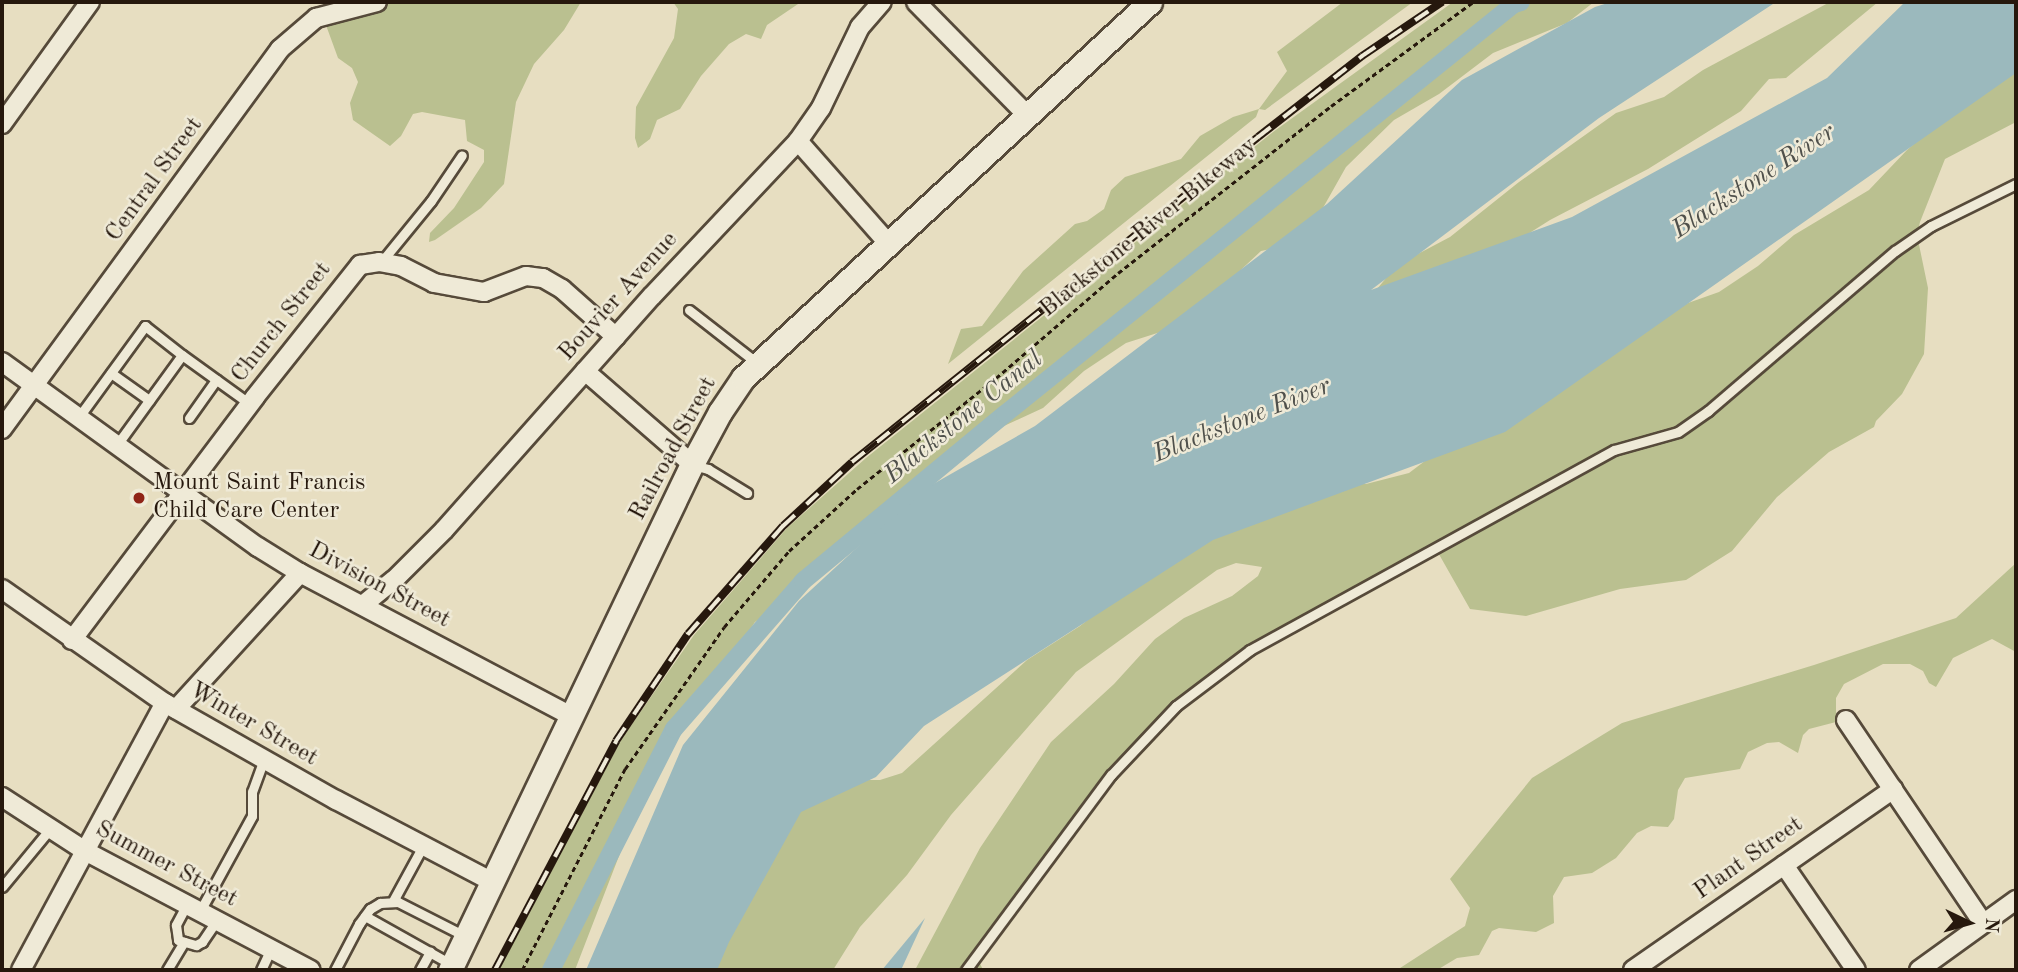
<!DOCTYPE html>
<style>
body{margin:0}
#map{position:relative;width:2018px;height:972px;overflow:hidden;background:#e7dec1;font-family:"Old Standard TT",serif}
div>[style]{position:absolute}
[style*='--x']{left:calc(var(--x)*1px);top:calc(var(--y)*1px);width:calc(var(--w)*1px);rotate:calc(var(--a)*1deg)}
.green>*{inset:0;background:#bac090}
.water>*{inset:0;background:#9bb9bd}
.canal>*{height:18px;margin:-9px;padding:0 9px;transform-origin:9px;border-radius:9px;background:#9bb9bd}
.path>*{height:2.5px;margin-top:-1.25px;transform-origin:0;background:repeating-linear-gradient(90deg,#26180d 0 5px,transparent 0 8.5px)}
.roads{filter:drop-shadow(2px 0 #564a3a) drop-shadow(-2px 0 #564a3a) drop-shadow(0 2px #564a3a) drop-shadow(0 -2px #564a3a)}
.service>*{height:9px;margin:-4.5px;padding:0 4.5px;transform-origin:4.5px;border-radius:4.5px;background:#efead7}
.minor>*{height:18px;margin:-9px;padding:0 9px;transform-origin:9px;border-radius:9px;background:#efead7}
.tertiary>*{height:23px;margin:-11.5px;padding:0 11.5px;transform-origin:11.5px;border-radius:11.5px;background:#efead7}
.rail>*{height:8px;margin-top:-4px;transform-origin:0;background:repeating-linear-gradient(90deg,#efead7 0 16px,#26180d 0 32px);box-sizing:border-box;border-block:2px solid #26180d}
.dots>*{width:19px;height:19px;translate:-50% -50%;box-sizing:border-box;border:4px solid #efead7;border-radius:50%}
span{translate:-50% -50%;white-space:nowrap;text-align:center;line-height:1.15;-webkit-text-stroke:5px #efead7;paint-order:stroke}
.street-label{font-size:24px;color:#26180d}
.poi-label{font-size:24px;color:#26180d}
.left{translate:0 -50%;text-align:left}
.water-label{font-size:26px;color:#4f504b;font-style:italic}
.frame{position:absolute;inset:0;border:4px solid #26180d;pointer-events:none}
.north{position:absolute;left:1934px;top:888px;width:70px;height:70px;-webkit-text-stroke:5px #efead7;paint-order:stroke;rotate:95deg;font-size:19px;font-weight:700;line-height:28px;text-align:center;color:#26180d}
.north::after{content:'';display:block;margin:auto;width:24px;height:32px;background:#26180d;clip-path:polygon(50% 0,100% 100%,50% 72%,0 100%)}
</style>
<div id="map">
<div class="green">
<div style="clip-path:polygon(360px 2px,581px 2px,564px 30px,534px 64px,516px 102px,504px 184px,481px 208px,435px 240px,429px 242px,430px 233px,454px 208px,484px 162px,484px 150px,467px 141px,465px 120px,422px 112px,413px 114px,401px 136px,390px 146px,353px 120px,350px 103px,358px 82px,352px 68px,338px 58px,323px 17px)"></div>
<div style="clip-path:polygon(673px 2px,801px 2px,767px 25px,761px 39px,746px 34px,729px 44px,701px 76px,680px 109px,657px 120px,650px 139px,638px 148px,635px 138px,636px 107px,674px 38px,678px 9px)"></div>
<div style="clip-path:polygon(1343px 2px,1413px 2px,1265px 110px,1259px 109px,1256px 117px,948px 364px,961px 329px,982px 326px,1023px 271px,1075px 224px,1087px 221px,1104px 209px,1111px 190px,1125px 177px,1181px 159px,1200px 136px,1233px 117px,1259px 109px,1287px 71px,1277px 52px)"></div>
<div style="clip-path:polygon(1453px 2px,1594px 2px,1567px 23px,1493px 53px,1439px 94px,1394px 120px,1346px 167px,1306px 238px,1291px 245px,1261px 251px,1213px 296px,1173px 328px,1126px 343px,1084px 371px,1043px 408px,967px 443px,908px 484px,847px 536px,802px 589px,755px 622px,737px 649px,690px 700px,646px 786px,575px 970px,499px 970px,621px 740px,694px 635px,787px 528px,866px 458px,1273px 132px)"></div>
<div style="clip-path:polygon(1830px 2px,1878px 2px,1786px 78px,1769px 79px,1741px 111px,1648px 169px,1550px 220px,1490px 258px,1372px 295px,1397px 265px,1450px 237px,1519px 182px,1616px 113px,1664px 97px,1703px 70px)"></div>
<div style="clip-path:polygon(2016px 56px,2016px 122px,1945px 159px,1920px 222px,1917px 235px,1928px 288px,1924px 354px,1902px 394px,1876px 421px,1874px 427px,1829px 452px,1777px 497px,1732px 551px,1686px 580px,1620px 589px,1526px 616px,1470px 609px,1436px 549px,1253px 647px,1180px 703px,1113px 774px,977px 957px,983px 970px,915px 970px,980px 848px,1051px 742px,1114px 684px,1155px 639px,1184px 618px,1232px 596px,1258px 576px,1262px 567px,1236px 563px,1217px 570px,1076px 672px,951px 815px,907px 875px,860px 927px,833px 970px,697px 970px,811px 780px,880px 780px,902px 773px,1027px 660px,1080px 626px,1164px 560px,1312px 481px,1366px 484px,1409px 473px,1454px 439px,1688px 303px,1719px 292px,1758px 266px,1794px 235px,1869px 190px,1907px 150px)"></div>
<div style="clip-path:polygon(2016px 563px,2016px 652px,1992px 639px,1953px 658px,1936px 687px,1929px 683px,1923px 671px,1910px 664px,1883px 664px,1844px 684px,1836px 698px,1836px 722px,1809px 729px,1803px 735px,1798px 753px,1779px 742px,1767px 743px,1748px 752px,1740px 769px,1685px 778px,1678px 790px,1674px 819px,1668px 827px,1651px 826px,1637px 833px,1616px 858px,1592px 873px,1564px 877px,1553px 896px,1554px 923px,1536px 932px,1499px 928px,1492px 931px,1479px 955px,1457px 958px,1437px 970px,1397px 970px,1465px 926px,1470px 908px,1450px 879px,1532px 778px,1622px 723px,1814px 665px,1956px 618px)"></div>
</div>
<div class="water">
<div style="clip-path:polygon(1611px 2px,1776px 2px,1599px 118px,1371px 290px,1572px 217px,1827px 78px,1905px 2px,2016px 2px,2016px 73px,1505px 432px,1213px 540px,924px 726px,876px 777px,801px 812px,729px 942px,717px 970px,586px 970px,683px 745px,799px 601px,914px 495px,1035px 426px,1327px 204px,1462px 80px,1595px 7px)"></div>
<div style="clip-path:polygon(925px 918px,901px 970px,882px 970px)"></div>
</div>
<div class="canal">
<div style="--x:551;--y:970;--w:271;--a:-63"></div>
<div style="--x:674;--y:729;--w:196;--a:-48.9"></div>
<div style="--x:803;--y:581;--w:262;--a:-39.6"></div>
<div style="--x:1005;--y:414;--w:654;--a:-38.85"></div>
<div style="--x:1514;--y:4;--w:7;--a:-16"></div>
</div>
<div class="path">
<div style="--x:522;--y:970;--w:226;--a:-62.9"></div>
<div style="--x:625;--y:769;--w:173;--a:-55.1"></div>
<div style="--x:724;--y:627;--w:100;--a:-49.5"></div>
<div style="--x:789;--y:551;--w:92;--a:-42.4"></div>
<div style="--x:857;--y:489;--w:178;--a:-38.6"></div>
<div style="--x:996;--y:378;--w:161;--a:-40.7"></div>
<div style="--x:1118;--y:273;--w:271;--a:-38.1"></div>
<div style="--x:1331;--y:106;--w:176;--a:-36.2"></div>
</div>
<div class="roads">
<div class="service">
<div style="--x:382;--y:261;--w:77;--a:-50.8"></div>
<div style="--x:431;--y:201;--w:55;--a:-56"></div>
<div style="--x:689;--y:310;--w:86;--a:37.9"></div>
<div style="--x:111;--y:373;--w:47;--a:35.4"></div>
<div style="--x:78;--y:418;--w:114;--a:-53.9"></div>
<div style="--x:145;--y:326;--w:47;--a:38.1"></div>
<div style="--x:189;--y:418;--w:47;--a:-54.6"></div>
<div style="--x:116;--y:446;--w:112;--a:-54"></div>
<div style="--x:182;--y:355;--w:84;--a:35.8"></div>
<div style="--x:693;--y:465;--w:16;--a:15"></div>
<div style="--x:708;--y:469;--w:46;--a:31.6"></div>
<div style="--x:2;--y:887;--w:75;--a:-50.4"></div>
<div style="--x:393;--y:901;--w:63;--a:-61.4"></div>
<div style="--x:187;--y:904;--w:24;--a:118"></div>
<div style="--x:176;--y:925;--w:15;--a:82"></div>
<div style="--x:178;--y:940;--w:19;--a:16"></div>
<div style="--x:196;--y:945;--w:7;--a:-27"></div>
<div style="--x:202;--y:942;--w:27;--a:-56"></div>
<div style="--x:200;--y:911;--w:108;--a:-61.3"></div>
<div style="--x:252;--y:816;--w:24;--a:-90"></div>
<div style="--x:252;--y:792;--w:35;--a:-70"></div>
<div style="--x:365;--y:916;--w:98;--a:29.2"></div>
<div style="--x:167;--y:970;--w:33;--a:-59"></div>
<div style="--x:261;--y:970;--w:23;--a:-65"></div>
<div style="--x:335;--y:970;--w:52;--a:-62.4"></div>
<div style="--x:359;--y:924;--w:19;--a:-54"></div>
<div style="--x:370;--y:909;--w:12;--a:-31"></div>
<div style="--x:380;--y:903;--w:18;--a:-3"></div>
<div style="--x:398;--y:902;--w:75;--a:26.9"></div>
<div style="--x:420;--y:970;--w:21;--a:-61"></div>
<div style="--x:966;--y:970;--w:243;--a:-53.4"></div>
<div style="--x:1111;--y:775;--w:95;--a:-46.7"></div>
<div style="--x:1176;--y:706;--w:93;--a:-37.1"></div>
<div style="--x:1250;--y:650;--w:415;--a:-28.8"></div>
<div style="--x:1614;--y:450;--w:66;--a:-15.7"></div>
<div style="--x:1678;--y:432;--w:37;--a:-35"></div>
<div style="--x:1708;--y:411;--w:246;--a:-40.6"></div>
<div style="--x:1895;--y:251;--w:44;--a:-34.8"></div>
<div style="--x:1931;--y:226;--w:95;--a:-26.3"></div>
</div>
<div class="minor">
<div style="--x:916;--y:2;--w:158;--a:45.5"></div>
<div style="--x:2;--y:124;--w:150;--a:-54.2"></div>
<div style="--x:798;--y:141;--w:136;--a:48.6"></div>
<div style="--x:2;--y:362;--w:316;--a:35.9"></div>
<div style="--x:258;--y:547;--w:49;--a:31.8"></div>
<div style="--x:300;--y:573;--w:306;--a:27.8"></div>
<div style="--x:585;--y:371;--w:142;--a:41"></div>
<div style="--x:2;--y:429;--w:471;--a:-53.8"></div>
<div style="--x:280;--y:49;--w:48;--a:-40.7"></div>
<div style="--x:316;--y:18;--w:63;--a:-14.7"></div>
<div style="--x:2;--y:589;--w:199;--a:35"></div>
<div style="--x:165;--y:703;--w:197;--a:29.6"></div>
<div style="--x:336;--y:800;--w:177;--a:27.6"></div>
<div style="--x:364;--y:604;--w:38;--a:-39"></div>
<div style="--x:394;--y:580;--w:71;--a:-45"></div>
<div style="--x:444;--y:530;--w:313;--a:-48.4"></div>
<div style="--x:652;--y:296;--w:213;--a:-46.7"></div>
<div style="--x:798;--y:141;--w:40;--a:-55.1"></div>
<div style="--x:821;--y:108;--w:90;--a:-64.3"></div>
<div style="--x:860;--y:27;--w:33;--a:-49"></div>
<div style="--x:72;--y:640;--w:304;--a:-53"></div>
<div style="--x:255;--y:397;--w:169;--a:-51.5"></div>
<div style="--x:360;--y:265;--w:19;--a:-9"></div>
<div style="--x:379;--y:262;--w:22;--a:10"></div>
<div style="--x:401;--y:266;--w:37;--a:27"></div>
<div style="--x:434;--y:283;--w:51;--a:10.2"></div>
<div style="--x:484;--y:292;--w:45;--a:-20.9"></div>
<div style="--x:526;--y:276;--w:17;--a:7"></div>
<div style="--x:543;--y:278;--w:22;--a:30"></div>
<div style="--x:562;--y:289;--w:72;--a:41.6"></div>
<div style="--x:176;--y:709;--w:184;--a:-47.6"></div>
<div style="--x:1846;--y:720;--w:245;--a:56"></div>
<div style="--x:2;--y:797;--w:99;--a:33"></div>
<div style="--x:85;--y:851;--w:255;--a:27.8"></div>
<div style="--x:1784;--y:865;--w:127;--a:55.6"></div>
<div style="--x:21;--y:970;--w:303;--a:-61.7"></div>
<div style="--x:1633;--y:970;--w:317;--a:-34.8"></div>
<div style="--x:1919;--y:970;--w:120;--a:-35.8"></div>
</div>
<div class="tertiary">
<div style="--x:450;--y:970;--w:561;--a:-64.44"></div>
<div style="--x:692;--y:464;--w:59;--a:-61.7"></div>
<div style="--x:720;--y:412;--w:41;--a:-55.9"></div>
<div style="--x:743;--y:378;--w:554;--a:-42.73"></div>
</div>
</div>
<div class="rail">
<div style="--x:495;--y:970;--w:259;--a:-62.1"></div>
<div style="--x:616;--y:741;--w:129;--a:-56.1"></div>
<div style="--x:688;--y:634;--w:144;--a:-48.7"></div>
<div style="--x:783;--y:526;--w:94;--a:-42.8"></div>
<div style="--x:852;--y:462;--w:520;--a:-38.68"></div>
<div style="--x:1258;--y:137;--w:132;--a:-37.9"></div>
<div style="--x:1362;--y:56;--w:97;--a:-34"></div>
</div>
<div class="dots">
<div style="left:139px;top:498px;background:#8f2418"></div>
</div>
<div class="street-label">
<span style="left:155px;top:180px;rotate:-54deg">Central Street</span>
<span style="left:1149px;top:228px;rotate:-39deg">Blackstone River Bikeway</span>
<span style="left:619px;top:297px;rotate:-48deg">Bouvier Avenue</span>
<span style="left:282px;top:323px;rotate:-52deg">Church Street</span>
<span style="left:674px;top:449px;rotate:-62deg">Railroad Street</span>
<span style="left:379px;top:586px;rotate:28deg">Division Street</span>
<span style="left:253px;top:725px;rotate:30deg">Winter Street</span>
<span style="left:1749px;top:859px;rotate:-35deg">Plant Street</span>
<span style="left:166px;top:865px;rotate:28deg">Summer Street</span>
</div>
<div class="poi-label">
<span class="left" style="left:153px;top:498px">Mount Saint Francis<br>Child Care Center</span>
</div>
<div class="water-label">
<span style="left:1754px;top:182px;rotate:-33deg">Blackstone River</span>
<span style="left:964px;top:418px;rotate:-39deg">Blackstone Canal</span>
<span style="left:1242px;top:421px;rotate:-22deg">Blackstone River</span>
</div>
<div class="frame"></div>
<div class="north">N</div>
</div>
